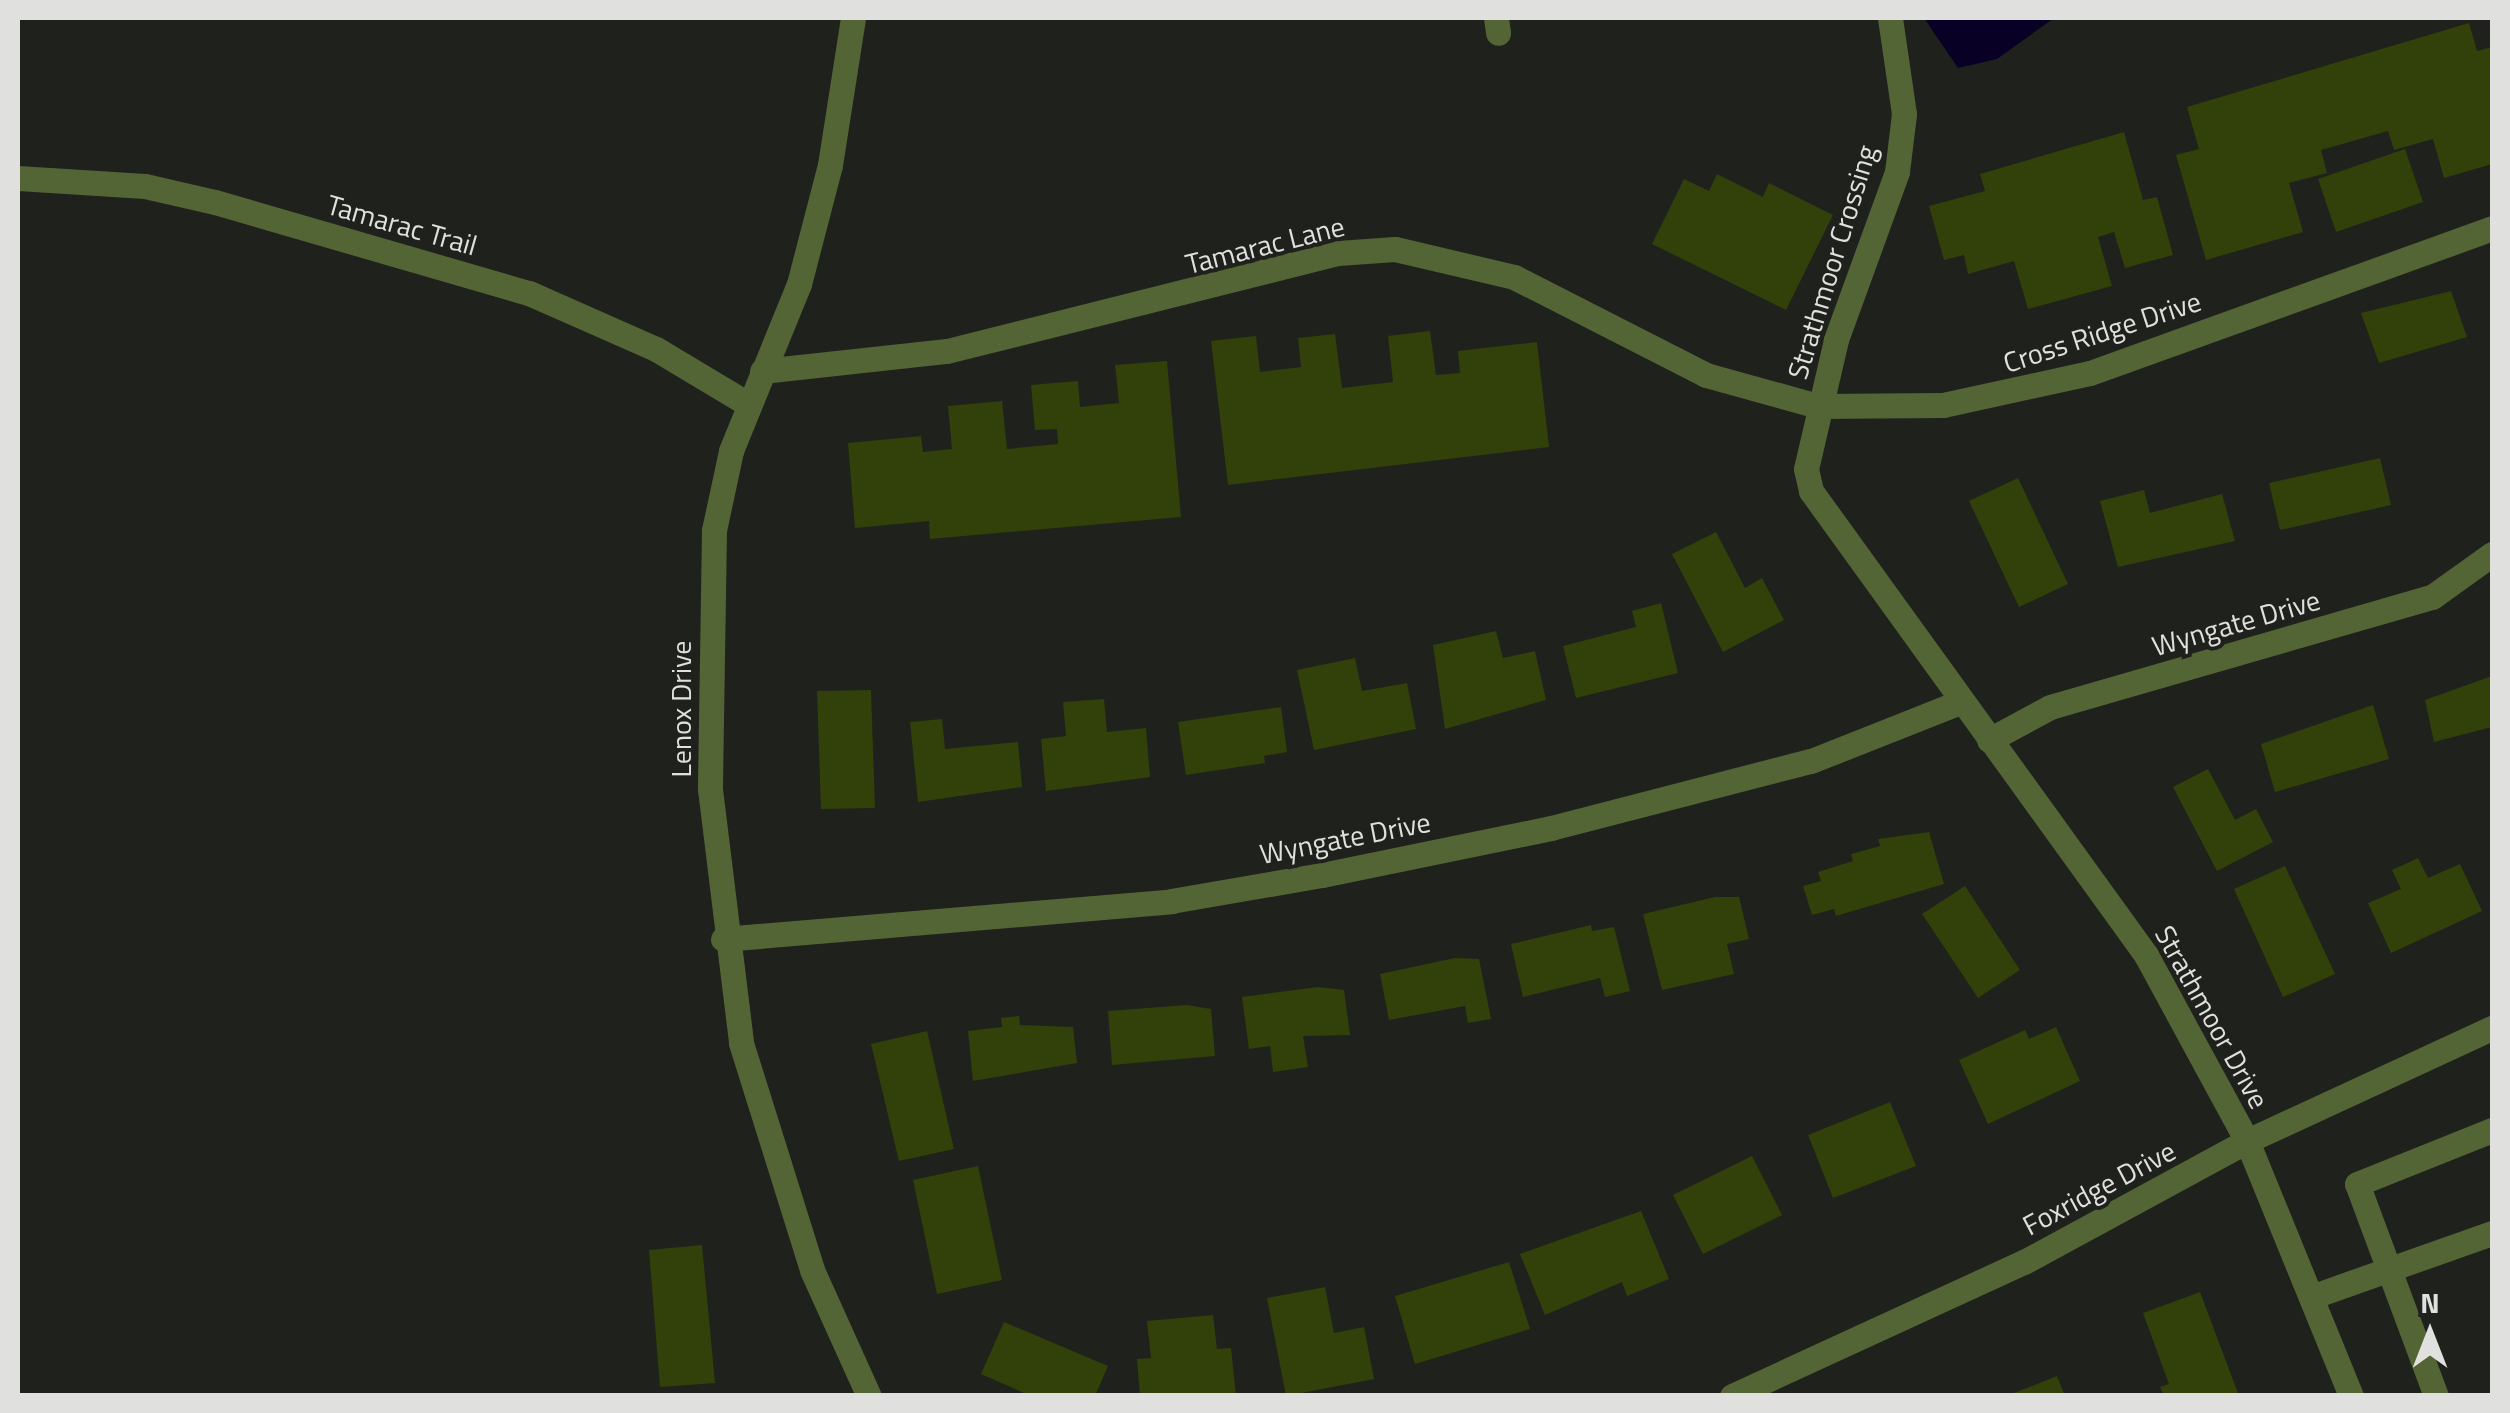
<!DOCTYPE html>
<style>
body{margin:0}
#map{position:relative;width:2510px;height:1413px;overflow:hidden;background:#1f211d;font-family:"Titillium Web",sans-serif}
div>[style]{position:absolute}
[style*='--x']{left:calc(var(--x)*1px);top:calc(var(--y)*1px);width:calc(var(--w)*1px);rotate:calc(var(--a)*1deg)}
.water>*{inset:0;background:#090025}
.building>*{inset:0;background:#314109}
.minor>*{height:25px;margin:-12.5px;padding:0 12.5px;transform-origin:12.5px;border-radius:12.5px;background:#536435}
span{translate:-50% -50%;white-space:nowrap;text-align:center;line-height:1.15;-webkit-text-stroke:8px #1f211d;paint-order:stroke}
.street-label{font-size:28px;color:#e0e1de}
.frame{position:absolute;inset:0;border:20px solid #e0e1de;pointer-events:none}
.north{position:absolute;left:2380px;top:1283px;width:100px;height:100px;-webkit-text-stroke:8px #1f211d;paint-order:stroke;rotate:0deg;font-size:28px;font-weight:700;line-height:40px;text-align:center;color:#e0e1de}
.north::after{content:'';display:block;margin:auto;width:35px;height:45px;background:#e0e1de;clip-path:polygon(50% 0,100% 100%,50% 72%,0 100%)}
</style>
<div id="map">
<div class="water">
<div style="clip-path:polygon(1924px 18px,2054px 18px,1997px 59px,1958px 68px)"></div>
</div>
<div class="building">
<div style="clip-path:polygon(2469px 23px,2477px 51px,2492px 47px,2492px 164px,2444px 178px,2433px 139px,2394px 150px,2388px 131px,2321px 150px,2327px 173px,2289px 183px,2303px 232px,2206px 260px,2176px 155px,2199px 149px,2187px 107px)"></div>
<div style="clip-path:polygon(2124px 132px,2143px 200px,2157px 197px,2173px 255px,2125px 268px,2114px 232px,2098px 237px,2112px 286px,2028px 309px,2014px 261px,1968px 274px,1964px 255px,1944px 260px,1929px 206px,1985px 191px,1980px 174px)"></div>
<div style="clip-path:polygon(2405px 149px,2423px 202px,2336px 232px,2318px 179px)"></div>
<div style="clip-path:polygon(1717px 174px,1763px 197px,1769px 183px,1833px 215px,1786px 310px,1652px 244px,1684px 179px,1709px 191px)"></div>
<div style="clip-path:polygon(2451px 291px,2467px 337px,2379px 363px,2361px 313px)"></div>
<div style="clip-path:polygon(1430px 331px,1436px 375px,1460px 373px,1458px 351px,1537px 342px,1549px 447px,1228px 485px,1211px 341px,1256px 336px,1260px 372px,1301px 367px,1298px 338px,1335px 334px,1342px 388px,1393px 382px,1388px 336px)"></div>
<div style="clip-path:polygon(1167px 361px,1181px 517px,930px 539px,929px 521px,855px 528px,848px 443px,921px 436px,923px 452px,952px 449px,948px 406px,1002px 401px,1007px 449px,1058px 444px,1057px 429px,1035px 430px,1031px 385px,1078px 381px,1080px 407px,1119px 403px,1115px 365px)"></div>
<div style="clip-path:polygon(2380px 458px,2391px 505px,2280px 530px,2269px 483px)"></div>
<div style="clip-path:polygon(2018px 478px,2068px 584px,2019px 607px,1969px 501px)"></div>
<div style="clip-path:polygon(2144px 490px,2150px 513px,2222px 494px,2235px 541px,2118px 567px,2100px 501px)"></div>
<div style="clip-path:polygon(1716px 532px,1745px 588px,1762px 578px,1784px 620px,1723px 652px,1672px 554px)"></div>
<div style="clip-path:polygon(1661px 603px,1678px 673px,1576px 698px,1563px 646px,1636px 627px,1632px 611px)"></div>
<div style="clip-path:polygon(1496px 631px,1503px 658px,1535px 651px,1546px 700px,1445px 729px,1433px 645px)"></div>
<div style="clip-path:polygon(1355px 658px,1362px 691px,1407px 683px,1416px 729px,1314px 750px,1297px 670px)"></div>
<div style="clip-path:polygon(2492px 676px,2492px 727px,2434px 742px,2425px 700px)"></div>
<div style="clip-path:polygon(871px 690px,875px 808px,821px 809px,817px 691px)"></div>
<div style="clip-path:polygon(1104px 699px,1107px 732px,1146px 728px,1150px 777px,1046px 791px,1041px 739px,1066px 736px,1063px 702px)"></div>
<div style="clip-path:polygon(2373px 705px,2389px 759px,2275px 792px,2261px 744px)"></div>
<div style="clip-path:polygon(1281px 707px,1287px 752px,1264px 756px,1265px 763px,1186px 775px,1178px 722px)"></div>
<div style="clip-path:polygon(942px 719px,945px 749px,1018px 742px,1022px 787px,918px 802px,910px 722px)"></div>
<div style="clip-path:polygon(2208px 769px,2235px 820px,2256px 809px,2273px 842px,2217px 871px,2173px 787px)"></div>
<div style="clip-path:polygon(1929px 832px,1944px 884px,1836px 916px,1834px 909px,1812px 915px,1803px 886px,1821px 881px,1818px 872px,1853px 861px,1851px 854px,1880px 846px,1878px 839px)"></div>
<div style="clip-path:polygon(2418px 858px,2428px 878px,2460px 864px,2482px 911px,2391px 953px,2368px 903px,2401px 889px,2392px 870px)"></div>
<div style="clip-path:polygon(2285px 866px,2335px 974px,2283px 997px,2234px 889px)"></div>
<div style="clip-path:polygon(1965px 886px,2020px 970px,1978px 998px,1922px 914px)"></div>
<div style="clip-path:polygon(1715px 897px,1739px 897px,1749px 939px,1727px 944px,1734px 974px,1662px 990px,1643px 914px)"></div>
<div style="clip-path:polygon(1591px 925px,1592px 931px,1614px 927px,1630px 991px,1605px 997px,1600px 978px,1523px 997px,1511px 944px)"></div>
<div style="clip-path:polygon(1455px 958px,1479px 959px,1491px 1019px,1468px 1023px,1465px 1006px,1389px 1020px,1380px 974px)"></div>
<div style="clip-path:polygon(1318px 987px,1344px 990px,1350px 1035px,1303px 1036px,1308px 1067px,1273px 1072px,1270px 1046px,1249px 1049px,1242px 997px)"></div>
<div style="clip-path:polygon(1187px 1005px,1211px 1009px,1215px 1056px,1112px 1065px,1108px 1011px)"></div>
<div style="clip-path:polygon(1019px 1016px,1020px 1025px,1073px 1027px,1077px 1063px,973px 1081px,968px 1031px,1002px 1027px,1001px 1018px)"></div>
<div style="clip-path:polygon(2056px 1027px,2080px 1081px,1988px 1124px,1959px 1060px,2025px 1030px,2029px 1039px)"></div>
<div style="clip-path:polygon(927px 1031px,954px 1149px,899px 1161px,871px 1044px)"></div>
<div style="clip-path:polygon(1890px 1102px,1916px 1166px,1833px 1198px,1808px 1135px)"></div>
<div style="clip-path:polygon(1752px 1156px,1782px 1215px,1703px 1254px,1673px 1195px)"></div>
<div style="clip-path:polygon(978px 1166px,1002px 1280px,937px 1294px,913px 1180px)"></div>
<div style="clip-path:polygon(1641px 1211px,1669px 1279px,1627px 1296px,1622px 1282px,1545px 1315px,1520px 1254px)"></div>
<div style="clip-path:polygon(702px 1245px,715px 1383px,660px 1387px,649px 1250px)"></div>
<div style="clip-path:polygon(1509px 1262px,1530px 1329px,1415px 1364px,1395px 1296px)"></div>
<div style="clip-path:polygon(1325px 1287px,1334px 1333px,1364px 1327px,1374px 1379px,1286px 1396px,1267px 1298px)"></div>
<div style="clip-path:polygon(2200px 1292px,2239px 1396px,2164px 1396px,2160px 1387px,2169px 1384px,2143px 1313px)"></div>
<div style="clip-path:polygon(1213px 1315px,1217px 1349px,1231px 1348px,1236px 1396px,1140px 1396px,1137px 1359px,1151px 1358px,1147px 1321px)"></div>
<div style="clip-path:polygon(1004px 1322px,1108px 1366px,1095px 1396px,1031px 1396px,981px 1374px)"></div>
<div style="clip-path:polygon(2057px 1376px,2065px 1396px,2009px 1396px,2009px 1395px)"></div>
</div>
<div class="minor">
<div style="--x:853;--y:18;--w:149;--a:98.9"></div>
<div style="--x:830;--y:165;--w:123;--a:104.6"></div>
<div style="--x:799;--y:284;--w:180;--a:112.2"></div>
<div style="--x:731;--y:451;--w:81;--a:102.1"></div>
<div style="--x:714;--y:530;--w:259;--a:90.9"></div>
<div style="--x:710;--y:789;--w:256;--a:83"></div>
<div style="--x:741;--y:1043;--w:238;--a:72.6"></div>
<div style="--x:812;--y:1270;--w:138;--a:65.7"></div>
<div style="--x:1496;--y:18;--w:15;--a:82"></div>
<div style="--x:1890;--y:18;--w:97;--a:81.7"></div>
<div style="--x:1904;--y:114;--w:58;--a:96.9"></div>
<div style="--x:1897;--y:172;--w:179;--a:110"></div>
<div style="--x:1836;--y:340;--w:132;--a:103.1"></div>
<div style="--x:1806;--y:469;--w:23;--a:77"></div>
<div style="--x:1811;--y:491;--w:572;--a:54.17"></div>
<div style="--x:2146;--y:955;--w:212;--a:61.5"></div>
<div style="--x:2247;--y:1141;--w:275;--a:67.8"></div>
<div style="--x:18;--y:178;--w:127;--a:3.6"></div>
<div style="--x:145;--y:186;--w:72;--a:12.9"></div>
<div style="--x:215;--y:202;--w:327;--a:16.2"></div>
<div style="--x:529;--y:293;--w:139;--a:23.8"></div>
<div style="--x:656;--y:349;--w:107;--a:30.9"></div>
<div style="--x:762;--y:371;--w:186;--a:-6.2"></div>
<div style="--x:947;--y:351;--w:403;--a:-14.1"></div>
<div style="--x:1338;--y:253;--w:57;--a:-4"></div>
<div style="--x:1395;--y:249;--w:122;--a:13.2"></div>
<div style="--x:1514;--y:277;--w:216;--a:27"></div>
<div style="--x:1706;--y:375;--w:116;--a:15.5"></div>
<div style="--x:1818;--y:406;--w:125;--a:-0.5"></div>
<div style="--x:1943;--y:405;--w:150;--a:-12.3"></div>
<div style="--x:2090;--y:373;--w:427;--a:-19.8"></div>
<div style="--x:1989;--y:740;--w:69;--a:-28.4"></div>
<div style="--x:2050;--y:707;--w:398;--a:-16.1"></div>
<div style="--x:2432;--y:597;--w:74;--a:-35.6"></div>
<div style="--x:723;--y:939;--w:450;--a:-4.8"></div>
<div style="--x:1171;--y:901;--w:153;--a:-9.8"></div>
<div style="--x:1322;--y:875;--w:234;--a:-11.6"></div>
<div style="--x:1551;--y:828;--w:268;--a:-14.5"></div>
<div style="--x:1811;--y:761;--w:160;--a:-21.6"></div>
<div style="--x:2311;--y:1297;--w:192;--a:-19.5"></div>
<div style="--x:1732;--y:1396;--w:321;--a:-24.7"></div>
<div style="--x:2024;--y:1262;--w:254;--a:-28.5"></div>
<div style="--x:2247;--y:1141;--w:270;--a:-24.8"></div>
<div style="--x:2436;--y:1396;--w:226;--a:-110.4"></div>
<div style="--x:2357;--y:1184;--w:145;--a:-21.8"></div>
</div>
<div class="street-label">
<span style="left:402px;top:225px;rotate:16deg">Tamarac Trail</span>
<span style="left:1265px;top:245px;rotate:-14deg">Tamarac Lane</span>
<span style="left:1832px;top:262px;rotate:-73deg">Strathmoor Crossing</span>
<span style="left:2102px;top:332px;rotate:-18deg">Cross Ridge Drive</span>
<span style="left:2236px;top:623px;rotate:-16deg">Wyngate Drive</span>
<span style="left:681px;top:709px;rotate:-90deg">Lenox Drive</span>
<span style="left:1345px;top:838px;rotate:-11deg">Wyngate Drive</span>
<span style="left:2212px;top:1017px;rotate:61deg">Strathmoor Drive</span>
<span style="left:2099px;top:1188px;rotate:-28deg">Foxridge Drive</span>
</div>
<div class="frame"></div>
<div class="north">N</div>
</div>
